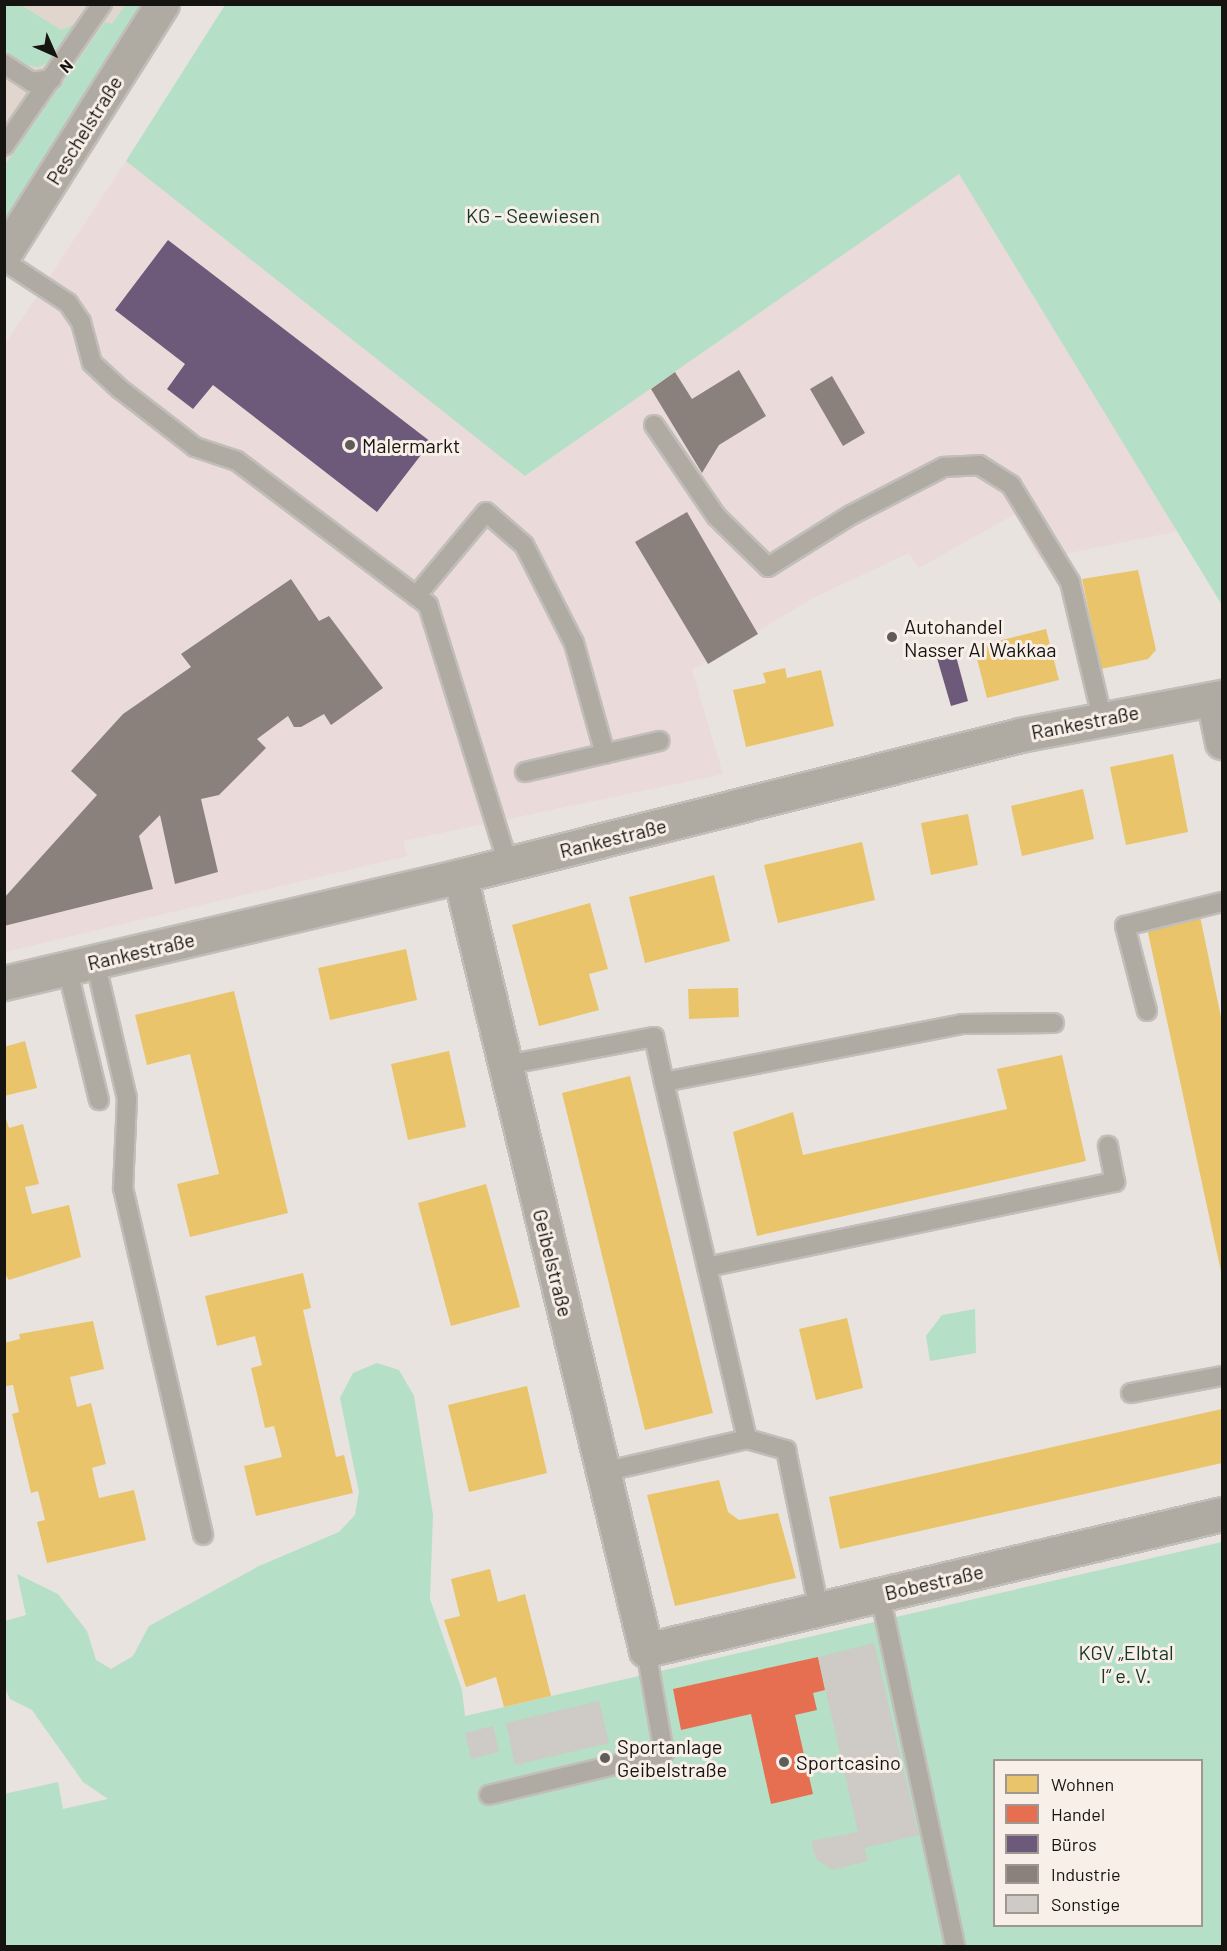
<!DOCTYPE html>
<meta charset="utf-8">
<style>
body{margin:0}
#map{position:relative;width:1227px;height:1951px;overflow:hidden;background:#e8e3de;font-family:Barlow,sans-serif}
div>[style]{position:absolute}
[style*='--x']{left:calc(var(--x)*1px);top:calc(var(--y)*1px);width:calc(var(--w)*1px);rotate:calc(var(--a)*1deg)}
.built>*{inset:0;background:#e1d6cd}
.industrial>*{inset:0;background:#ebdada}
.green>*{inset:0;background:#b5dfc6}
.homes>*{inset:0;background:#e9c46a}
.shops>*{inset:0;background:#e76f51}
.offices>*{inset:0;background:#6d597a}
.industry>*{inset:0;background:#8a817c}
.building>*{inset:0;background:#cecac6}
.roads{filter:drop-shadow(2px 0 #c1beba) drop-shadow(-2px 0 #c1beba) drop-shadow(0 2px #c1beba) drop-shadow(0 -2px #c1beba)}
.service>*{height:18px;margin:-9px;padding:0 9px;transform-origin:9px;border-radius:9px;background:#afaaa2}
.minor>*{height:33px;margin:-16.5px;padding:0 16.5px;transform-origin:16.5px;border-radius:16.5px;background:#afaaa2}
.tertiary>*{height:33px;margin:-16.5px;padding:0 16.5px;transform-origin:16.5px;border-radius:16.5px;background:#afaaa2}
.dots>*{width:16px;height:16px;translate:-50% -50%;box-sizing:border-box;border:3px solid #f8efe8;border-radius:50%}
span{translate:-50% -50%;white-space:nowrap;text-align:center;line-height:1.15;-webkit-text-stroke:6px #f8efe8;paint-order:stroke}
.street-label{font-size:20px;color:#161411}
.park-label{font-size:20px;color:#143827}
.poi-label{font-size:20px;color:#161411}
.left{translate:0 -50%;text-align:left}
.frame{position:absolute;inset:0;border:6px solid #161411;pointer-events:none}
.legend{position:absolute;left:993px;top:1759px;width:210px;height:168px;box-sizing:border-box;background:#f8efe8;border:2px solid #9e9792;margin:0;padding:8px 10px;list-style:none;font-size:18px;color:#161411}
.legend li{display:flex;align-items:center;gap:12px;height:30px}
.legend b{width:30px;border:2px solid #9e9792}
.north{position:absolute;left:24px;top:24px;width:60px;height:60px;-webkit-text-stroke:4px #f8efe8;paint-order:stroke;rotate:135deg;font-size:16px;font-weight:700;line-height:24px;text-align:center;color:#161411}
.north::after{content:'';display:block;margin:auto;width:21px;height:27px;background:#161411;clip-path:polygon(50% 0,100% 100%,50% 72%,0 100%)}
</style>
<div id="map">
<div class="built">
<div style="clip-path:polygon(5px 5px,141px 5px,5px 218px)"></div>
</div>
<div class="industrial">
<div style="clip-path:polygon(126px 161px,526px 476px,959px 173px,1179px 531px,1039px 559px,1015px 514px,919px 568px,909px 553px,815px 597px,692px 670px,723px 774px,403px 841px,407px 856px,5px 952px,4px 346px)"></div>
</div>
<div class="green">
<div style="clip-path:polygon(126px 4px,141px 5px,5px 218px,5px 165px,105px 22px,112px 24px)"></div>
<div style="clip-path:polygon(4px 5px,21px 5px,61px 30px,77px 23px,51px 61px,39px 67px,23px 65px,5px 51px)"></div>
<div style="clip-path:polygon(225px 5px,1222px 5px,1222px 605px,959px 174px,525px 476px,126px 161px)"></div>
<div style="clip-path:polygon(975px 1309px,976px 1353px,930px 1361px,926px 1336px,942px 1315px)"></div>
<div style="clip-path:polygon(evenodd,377px 1363px,399px 1370px,414px 1396px,433px 1515px,430px 1599px,462px 1690px,465px 1716px,1222px 1542px,1222px 1946px,5px 1946px,4px 1794px,58px 1782px,63px 1809px,108px 1799px,83px 1782px,32px 1710px,10px 1699px,5px 1688px,5px 1621px,26px 1615px,17px 1574px,58px 1594px,87px 1631px,96px 1660px,111px 1669px,133px 1656px,149px 1626px,259px 1566px,339px 1532px,355px 1515px,359px 1492px,340px 1398px,353px 1373px,377px 1363px,994px 1760px,1202px 1760px,1202px 1926px,994px 1926px,994px 1760px)"></div>
</div>
<div class="homes">
<div style="clip-path:polygon(1138px 570px,1156px 650px,1148px 659px,1101px 669px,1082px 579px)"></div>
<div style="clip-path:polygon(1046px 629px,1059px 680px,987px 698px,974px 647px)"></div>
<div style="clip-path:polygon(785px 668px,787px 678px,821px 670px,834px 726px,746px 747px,733px 690px,766px 683px,763px 673px)"></div>
<div style="clip-path:polygon(1173px 754px,1188px 832px,1126px 845px,1110px 767px)"></div>
<div style="clip-path:polygon(1083px 789px,1094px 839px,1022px 856px,1011px 806px)"></div>
<div style="clip-path:polygon(968px 814px,978px 865px,931px 875px,921px 823px)"></div>
<div style="clip-path:polygon(862px 842px,875px 900px,778px 923px,764px 865px)"></div>
<div style="clip-path:polygon(714px 875px,730px 941px,645px 963px,629px 897px)"></div>
<div style="clip-path:polygon(590px 903px,608px 969px,589px 974px,599px 1010px,539px 1026px,512px 925px)"></div>
<div style="clip-path:polygon(1200px 916px,1222px 1022px,1222px 1276px,1147px 928px)"></div>
<div style="clip-path:polygon(406px 949px,417px 1000px,330px 1020px,318px 968px)"></div>
<div style="clip-path:polygon(738px 988px,739px 1017px,689px 1019px,688px 989px)"></div>
<div style="clip-path:polygon(234px 991px,288px 1213px,190px 1237px,177px 1184px,219px 1174px,190px 1054px,147px 1065px,135px 1015px)"></div>
<div style="clip-path:polygon(25px 1041px,37px 1088px,4px 1096px,4px 1047px)"></div>
<div style="clip-path:polygon(449px 1051px,466px 1127px,408px 1140px,391px 1064px)"></div>
<div style="clip-path:polygon(1062px 1055px,1086px 1161px,757px 1236px,733px 1132px,793px 1112px,803px 1155px,1007px 1109px,997px 1069px)"></div>
<div style="clip-path:polygon(630px 1076px,713px 1413px,645px 1430px,562px 1093px)"></div>
<div style="clip-path:polygon(4px 1113px,9px 1128px,23px 1124px,39px 1184px,25px 1187px,32px 1214px,69px 1205px,81px 1257px,9px 1280px,4px 1273px)"></div>
<div style="clip-path:polygon(486px 1184px,520px 1307px,451px 1326px,418px 1203px)"></div>
<div style="clip-path:polygon(303px 1273px,311px 1308px,303px 1310px,336px 1457px,344px 1455px,353px 1493px,256px 1516px,244px 1466px,282px 1457px,274px 1426px,265px 1428px,251px 1368px,262px 1365px,255px 1336px,217px 1346px,205px 1296px)"></div>
<div style="clip-path:polygon(847px 1318px,863px 1388px,816px 1400px,799px 1329px)"></div>
<div style="clip-path:polygon(93px 1321px,104px 1369px,70px 1377px,77px 1407px,91px 1403px,106px 1464px,92px 1468px,99px 1498px,134px 1490px,146px 1540px,47px 1563px,37px 1522px,45px 1520px,38px 1491px,31px 1493px,12px 1414px,19px 1412px,13px 1385px,6px 1386px,4px 1380px,4px 1343px,20px 1339px,19px 1334px)"></div>
<div style="clip-path:polygon(527px 1386px,547px 1473px,469px 1492px,448px 1405px)"></div>
<div style="clip-path:polygon(1222px 1409px,1222px 1463px,840px 1549px,829px 1497px)"></div>
<div style="clip-path:polygon(719px 1480px,728px 1512px,739px 1520px,778px 1513px,796px 1578px,675px 1606px,647px 1495px)"></div>
<div style="clip-path:polygon(490px 1569px,498px 1602px,525px 1594px,551px 1696px,504px 1707px,496px 1677px,466px 1687px,444px 1620px,460px 1616px,451px 1579px)"></div>
</div>
<div class="shops">
<div style="clip-path:polygon(818px 1657px,825px 1690px,813px 1693px,817px 1710px,795px 1715px,813px 1794px,771px 1804px,751px 1714px,681px 1730px,673px 1689px)"></div>
</div>
<div class="offices">
<div style="clip-path:polygon(168px 240px,431px 442px,377px 512px,213px 385px,193px 409px,167px 389px,185px 364px,115px 310px)"></div>
<div style="clip-path:polygon(953px 645px,968px 701px,951px 706px,935px 651px)"></div>
</div>
<div class="industry">
<div style="clip-path:polygon(739px 370px,766px 416px,719px 445px,702px 473px,651px 389px,675px 372px,692px 399px)"></div>
<div style="clip-path:polygon(832px 376px,865px 433px,843px 446px,810px 389px)"></div>
<div style="clip-path:polygon(687px 512px,758px 634px,708px 664px,635px 542px)"></div>
<div style="clip-path:polygon(291px 579px,319px 621px,329px 616px,383px 688px,331px 725px,324px 714px,301px 727px,294px 727px,288px 716px,257px 739px,266px 748px,219px 795px,201px 799px,218px 872px,175px 884px,160px 815px,139px 836px,153px 889px,4px 926px,4px 898px,97px 795px,71px 771px,123px 714px,191px 667px,181px 654px)"></div>
</div>
<div class="building">
<div style="clip-path:polygon(874px 1643px,919px 1835px,864px 1848px,868px 1861px,832px 1870px,816px 1859px,811px 1841px,858px 1832px,818px 1657px)"></div>
<div style="clip-path:polygon(599px 1701px,609px 1743px,515px 1765px,506px 1723px)"></div>
<div style="clip-path:polygon(493px 1726px,499px 1752px,471px 1759px,465px 1733px)"></div>
</div>
<div class="roads">
<div class="service">
<div style="--x:4;--y:64;--w:33;--a:33"></div>
<div style="--x:32;--y:82;--w:20;--a:-9"></div>
<div style="--x:4;--y:146;--w:173;--a:-55.4"></div>
<div style="--x:4;--y:261;--w:77;--a:33.3"></div>
<div style="--x:68;--y:303;--w:23;--a:56"></div>
<div style="--x:81;--y:322;--w:42;--a:75"></div>
<div style="--x:92;--y:363;--w:38;--a:43"></div>
<div style="--x:120;--y:389;--w:95;--a:37.7"></div>
<div style="--x:195;--y:447;--w:44;--a:18.4"></div>
<div style="--x:237;--y:461;--w:239;--a:37"></div>
<div style="--x:428;--y:605;--w:271;--a:72.8"></div>
<div style="--x:654;--y:425;--w:110;--a:55.7"></div>
<div style="--x:716;--y:516;--w:73;--a:44.4"></div>
<div style="--x:768;--y:567;--w:98;--a:-32.1"></div>
<div style="--x:851;--y:515;--w:105;--a:-27.3"></div>
<div style="--x:944;--y:467;--w:35;--a:-3"></div>
<div style="--x:979;--y:465;--w:38;--a:32"></div>
<div style="--x:1011;--y:485;--w:114;--a:58.7"></div>
<div style="--x:1070;--y:582;--w:139;--a:76.7"></div>
<div style="--x:416;--y:596;--w:109;--a:-50.2"></div>
<div style="--x:486;--y:512;--w:50;--a:41"></div>
<div style="--x:524;--y:545;--w:110;--a:63"></div>
<div style="--x:574;--y:643;--w:115;--a:74.4"></div>
<div style="--x:525;--y:772;--w:138;--a:-13"></div>
<div style="--x:95;--y:961;--w:141;--a:76.9"></div>
<div style="--x:127;--y:1098;--w:90;--a:92.5"></div>
<div style="--x:123;--y:1188;--w:356;--a:77"></div>
<div style="--x:67;--y:968;--w:136;--a:76.4"></div>
<div style="--x:1147;--y:1011;--w:88;--a:-104.5"></div>
<div style="--x:1125;--y:926;--w:100;--a:-13.9"></div>
<div style="--x:506;--y:1065;--w:151;--a:-10.7"></div>
<div style="--x:654;--y:1037;--w:46;--a:77.5"></div>
<div style="--x:664;--y:1082;--w:304;--a:-11"></div>
<div style="--x:962;--y:1024;--w:92;--a:-0.6"></div>
<div style="--x:707;--y:1267;--w:417;--a:-11.8"></div>
<div style="--x:1115;--y:1182;--w:37;--a:-101"></div>
<div style="--x:1131;--y:1393;--w:93;--a:-10.6"></div>
<div style="--x:747;--y:1439;--w:41;--a:15.8"></div>
<div style="--x:786;--y:1450;--w:162;--a:78.3"></div>
<div style="--x:603;--y:1472;--w:148;--a:-12.9"></div>
<div style="--x:747;--y:1439;--w:367;--a:-103.1"></div>
<div style="--x:880;--y:1595;--w:359;--a:77.9"></div>
<div style="--x:489;--y:1795;--w:180;--a:-13.5"></div>
<div style="--x:664;--y:1753;--w:105;--a:-99.9"></div>
</div>
<div class="minor">
<div style="--x:1213;--y:699;--w:44;--a:78.2"></div>
<div style="--x:460;--y:876;--w:796;--a:76.49"></div>
<div style="--x:646;--y:1650;--w:592;--a:-13.28"></div>
</div>
<div class="tertiary">
<div style="--x:4;--y:254;--w:296;--a:-57.7"></div>
<div style="--x:4;--y:983;--w:468;--a:-13.2"></div>
<div style="--x:460;--y:876;--w:577;--a:-14.13"></div>
<div style="--x:1020;--y:735;--w:206;--a:-10.7"></div>
</div>
</div>
<div class="dots">
<div style="left:350px;top:445px;background:#605c59"></div>
<div style="left:892px;top:637px;background:#605c59"></div>
<div style="left:605px;top:1758px;background:#605c59"></div>
<div style="left:784px;top:1762px;background:#605c59"></div>
</div>
<div class="street-label">
<span style="left:84px;top:130px;rotate:-58deg">Peschelstraße</span>
<span style="left:1085px;top:722px;rotate:-11deg">Rankestraße</span>
<span style="left:613px;top:838px;rotate:-14deg">Rankestraße</span>
<span style="left:141px;top:951px;rotate:-13deg">Rankestraße</span>
<span style="left:553px;top:1263px;rotate:76deg">Geibelstraße</span>
<span style="left:934px;top:1582px;rotate:-13deg">Bobestraße</span>
</div>
<div class="park-label">
<span style="left:533px;top:215px">KG - Seewiesen</span>
<span style="left:1126px;top:1664px">KGV „Elbtal<br>I“ e. V.</span>
</div>
<div class="poi-label">
<span class="left" style="left:362px;top:445px">Malermarkt</span>
<span class="left" style="left:904px;top:638px">Autohandel<br>Nasser Al Wakkaa</span>
<span class="left" style="left:617px;top:1758px">Sportanlage<br>Geibelstraße</span>
<span class="left" style="left:796px;top:1762px">Sportcasino</span>
</div>
<div class="frame"></div>
<ul class="legend">
<li><b style="height:16px;background:#e9c46a"></b>Wohnen</li>
<li><b style="height:16px;background:#e76f51"></b>Handel</li>
<li><b style="height:16px;background:#6d597a"></b>Büros</li>
<li><b style="height:16px;background:#8a817c"></b>Industrie</li>
<li><b style="height:16px;background:#cecac6"></b>Sonstige</li>
</ul>
<div class="north">N</div>
</div>
